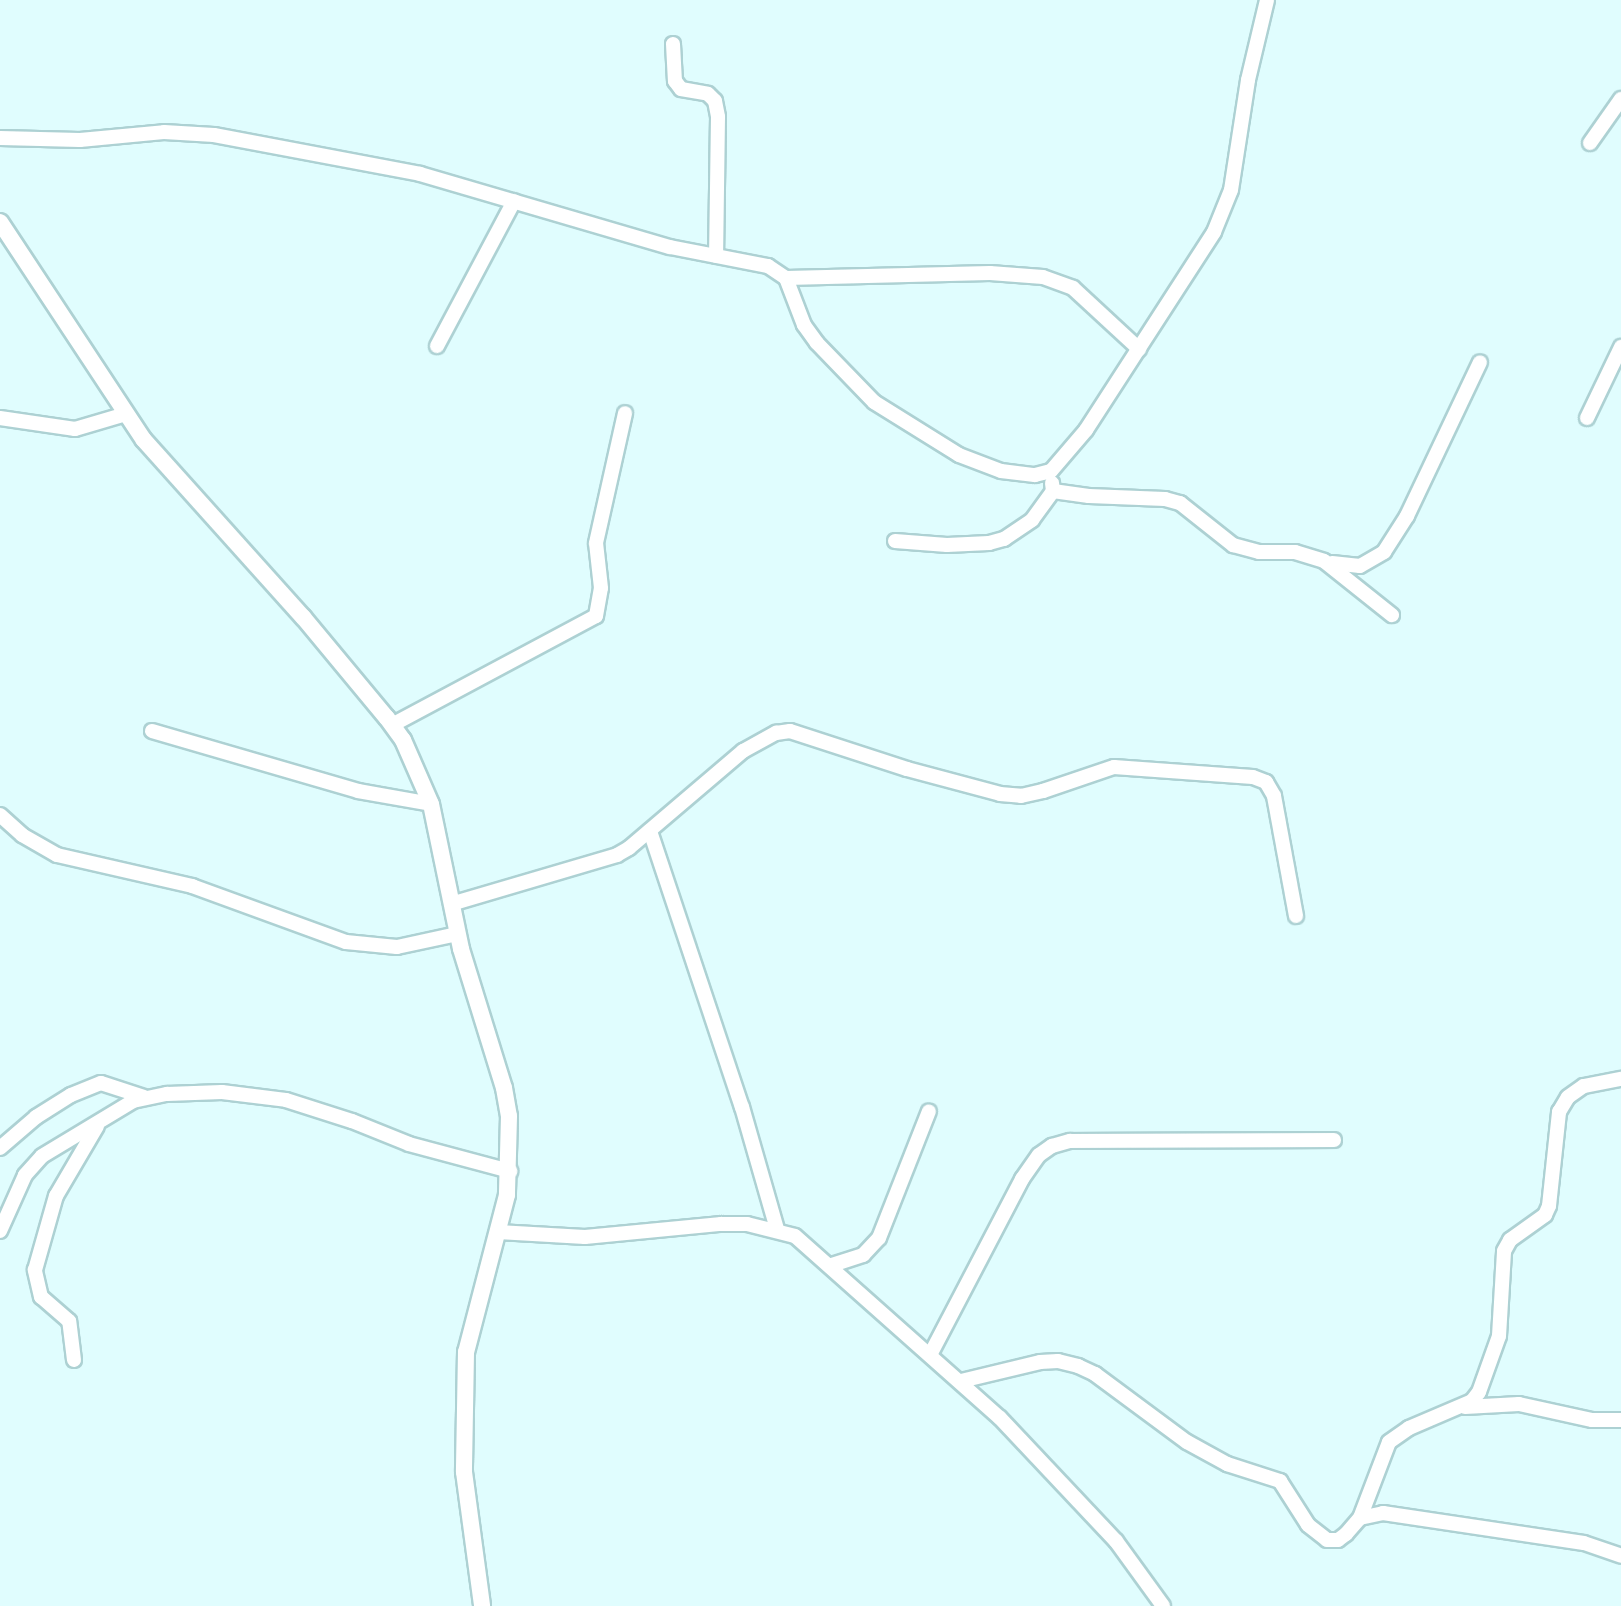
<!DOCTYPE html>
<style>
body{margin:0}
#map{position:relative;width:1621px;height:1606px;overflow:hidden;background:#e0fdfe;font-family:"PT Serif",serif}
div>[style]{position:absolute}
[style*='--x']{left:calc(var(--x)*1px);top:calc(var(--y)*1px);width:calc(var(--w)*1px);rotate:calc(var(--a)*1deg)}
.roads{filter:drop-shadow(2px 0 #add1d3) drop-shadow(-2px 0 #add1d3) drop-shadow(0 2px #add1d3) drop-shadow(0 -2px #add1d3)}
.minor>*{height:14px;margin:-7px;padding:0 7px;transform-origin:7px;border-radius:7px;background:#fff}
.tertiary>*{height:16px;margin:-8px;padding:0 8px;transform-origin:8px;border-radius:8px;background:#fff}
span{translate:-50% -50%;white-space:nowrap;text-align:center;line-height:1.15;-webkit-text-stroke:6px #e0fdfe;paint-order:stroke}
</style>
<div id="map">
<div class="roads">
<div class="minor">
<div style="--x:673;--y:44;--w:37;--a:87"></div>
<div style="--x:675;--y:81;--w:10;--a:53"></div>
<div style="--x:681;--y:89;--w:27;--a:10"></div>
<div style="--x:708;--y:94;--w:10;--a:45"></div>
<div style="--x:715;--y:101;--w:16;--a:79"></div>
<div style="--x:718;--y:117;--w:139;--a:90.8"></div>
<div style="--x:0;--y:138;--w:80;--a:1.4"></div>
<div style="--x:80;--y:140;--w:84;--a:-5.4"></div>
<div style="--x:164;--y:132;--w:50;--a:3.4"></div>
<div style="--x:214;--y:135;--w:210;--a:10.7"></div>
<div style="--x:420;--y:174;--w:260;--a:16.3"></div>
<div style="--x:670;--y:247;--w:100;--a:11"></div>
<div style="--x:768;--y:266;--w:22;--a:34"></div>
<div style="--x:786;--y:278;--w:50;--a:69"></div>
<div style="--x:804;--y:325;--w:22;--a:54"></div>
<div style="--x:817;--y:343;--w:82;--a:46"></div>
<div style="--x:874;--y:402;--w:100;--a:31.9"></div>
<div style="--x:959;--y:455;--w:45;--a:20.9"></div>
<div style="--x:1001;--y:471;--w:34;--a:7"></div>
<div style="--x:1035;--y:475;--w:16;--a:-14"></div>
<div style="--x:1051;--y:471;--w:54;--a:-49.5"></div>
<div style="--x:1086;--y:430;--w:236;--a:-57.1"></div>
<div style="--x:1214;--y:232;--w:45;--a:-68"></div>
<div style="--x:1231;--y:190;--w:111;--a:-81.2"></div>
<div style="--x:1248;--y:80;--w:82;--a:-76.6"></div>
<div style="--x:1590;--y:143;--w:54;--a:-54.8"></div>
<div style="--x:786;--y:278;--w:204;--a:-1.4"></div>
<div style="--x:990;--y:273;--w:53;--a:4.3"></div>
<div style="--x:1043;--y:277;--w:32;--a:20"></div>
<div style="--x:1073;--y:288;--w:90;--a:42.7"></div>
<div style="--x:437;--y:346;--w:164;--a:-62"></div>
<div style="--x:0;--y:418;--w:76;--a:8.3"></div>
<div style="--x:75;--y:429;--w:53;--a:-16.4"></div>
<div style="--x:1587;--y:418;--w:79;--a:-64.4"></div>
<div style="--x:1053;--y:491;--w:36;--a:8"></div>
<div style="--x:1089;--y:496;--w:76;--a:2.3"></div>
<div style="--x:1165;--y:499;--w:16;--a:15"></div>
<div style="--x:1180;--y:503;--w:68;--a:38.4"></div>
<div style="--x:1233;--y:545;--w:27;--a:15"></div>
<div style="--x:1259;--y:552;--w:36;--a:0"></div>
<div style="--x:1295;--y:552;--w:30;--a:17"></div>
<div style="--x:1324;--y:561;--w:87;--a:38.5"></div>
<div style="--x:895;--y:541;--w:52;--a:4.4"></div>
<div style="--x:947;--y:545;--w:42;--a:-2.7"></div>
<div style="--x:989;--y:543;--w:16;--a:-15"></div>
<div style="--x:1004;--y:539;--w:34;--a:-34"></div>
<div style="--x:1032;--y:520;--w:36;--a:-54"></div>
<div style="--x:1053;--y:491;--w:8;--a:-97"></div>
<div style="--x:1332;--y:563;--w:28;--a:6"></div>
<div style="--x:1360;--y:566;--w:28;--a:-30"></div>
<div style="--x:1384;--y:552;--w:43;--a:-57.4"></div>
<div style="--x:1407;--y:516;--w:170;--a:-64.6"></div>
<div style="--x:392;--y:725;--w:231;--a:-28.1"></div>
<div style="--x:596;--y:616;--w:28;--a:-80"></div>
<div style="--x:601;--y:588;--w:45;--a:-96.3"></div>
<div style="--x:596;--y:543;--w:133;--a:-77.4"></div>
<div style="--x:152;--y:731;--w:215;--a:16.2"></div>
<div style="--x:358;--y:791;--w:74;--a:10.1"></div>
<div style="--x:0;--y:815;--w:30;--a:42"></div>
<div style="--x:22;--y:835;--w:40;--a:29.7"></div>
<div style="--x:57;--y:855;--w:139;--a:12.9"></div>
<div style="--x:192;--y:886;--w:164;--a:20"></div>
<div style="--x:346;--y:942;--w:51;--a:5.6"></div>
<div style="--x:397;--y:947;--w:61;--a:-12.2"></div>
<div style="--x:650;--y:831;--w:291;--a:71.6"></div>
<div style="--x:742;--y:1107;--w:127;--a:74"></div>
<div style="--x:451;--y:904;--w:173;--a:-16.4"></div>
<div style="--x:617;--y:855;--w:14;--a:-30"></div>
<div style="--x:629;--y:848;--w:150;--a:-40.4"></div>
<div style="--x:743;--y:751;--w:38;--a:-29"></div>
<div style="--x:776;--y:733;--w:14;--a:-8"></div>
<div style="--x:790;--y:731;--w:123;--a:18"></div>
<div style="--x:907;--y:769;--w:96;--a:15"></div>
<div style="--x:1000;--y:794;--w:21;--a:5"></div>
<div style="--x:1021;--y:796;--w:23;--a:-13"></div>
<div style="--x:1043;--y:791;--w:75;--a:-18.7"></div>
<div style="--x:1114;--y:767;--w:139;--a:4.1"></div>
<div style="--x:1253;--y:777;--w:14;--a:21"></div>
<div style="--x:1266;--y:782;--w:16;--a:60"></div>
<div style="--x:1274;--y:796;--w:122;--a:79.6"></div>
<div style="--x:0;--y:1148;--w:48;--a:-40.7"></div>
<div style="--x:36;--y:1117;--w:41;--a:-32.2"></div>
<div style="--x:71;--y:1095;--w:32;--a:-22"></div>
<div style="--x:101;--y:1083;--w:45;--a:18"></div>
<div style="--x:0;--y:1231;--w:61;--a:-65.9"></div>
<div style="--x:25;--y:1175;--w:25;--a:-48"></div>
<div style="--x:42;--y:1156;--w:106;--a:-31.1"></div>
<div style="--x:133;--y:1101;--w:35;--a:-12"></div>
<div style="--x:167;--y:1094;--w:55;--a:-2.1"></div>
<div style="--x:222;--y:1092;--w:64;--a:7.1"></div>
<div style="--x:286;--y:1100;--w:69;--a:17.7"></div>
<div style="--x:352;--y:1121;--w:61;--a:22"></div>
<div style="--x:409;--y:1144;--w:105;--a:15"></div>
<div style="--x:498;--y:1232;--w:87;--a:3.3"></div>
<div style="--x:585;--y:1237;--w:137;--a:-5.5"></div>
<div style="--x:721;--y:1224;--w:26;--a:0"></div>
<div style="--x:747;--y:1224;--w:49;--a:14"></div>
<div style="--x:795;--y:1236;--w:274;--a:41.6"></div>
<div style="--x:1000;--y:1418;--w:169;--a:46.7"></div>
<div style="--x:1116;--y:1541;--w:80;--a:54.1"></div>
<div style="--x:832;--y:1265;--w:33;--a:-18"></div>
<div style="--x:863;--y:1255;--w:23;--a:-47"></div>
<div style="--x:879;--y:1238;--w:136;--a:-68.5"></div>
<div style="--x:930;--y:1355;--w:199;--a:-62.4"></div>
<div style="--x:1022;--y:1179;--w:29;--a:-55"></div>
<div style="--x:1039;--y:1155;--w:16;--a:-35"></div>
<div style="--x:1052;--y:1146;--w:19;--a:-16"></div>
<div style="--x:1070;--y:1141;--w:264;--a:-0.2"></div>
<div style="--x:74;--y:1360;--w:39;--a:-97"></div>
<div style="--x:69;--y:1321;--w:37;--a:-139"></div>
<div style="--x:41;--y:1297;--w:28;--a:-103"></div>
<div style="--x:35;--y:1270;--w:77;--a:-74.2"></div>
<div style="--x:56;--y:1196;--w:81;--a:-59.6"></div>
<div style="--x:961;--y:1381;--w:81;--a:-13.5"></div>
<div style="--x:1040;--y:1362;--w:18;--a:-3"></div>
<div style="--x:1058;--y:1361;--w:21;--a:14"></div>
<div style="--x:1078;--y:1366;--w:19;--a:25"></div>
<div style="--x:1095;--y:1374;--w:114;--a:36.5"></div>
<div style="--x:1187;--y:1442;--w:46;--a:28.8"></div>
<div style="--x:1227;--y:1464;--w:56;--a:17.8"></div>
<div style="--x:1280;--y:1481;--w:52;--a:57.5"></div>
<div style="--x:1308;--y:1525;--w:24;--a:38"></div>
<div style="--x:1327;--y:1540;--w:11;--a:0"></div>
<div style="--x:1338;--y:1540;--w:10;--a:-37"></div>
<div style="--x:1346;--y:1534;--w:21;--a:-49"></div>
<div style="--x:1360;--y:1518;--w:24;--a:-12"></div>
<div style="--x:1383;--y:1513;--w:203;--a:8.5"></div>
<div style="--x:1584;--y:1543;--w:39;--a:19"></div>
<div style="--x:1465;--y:1407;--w:54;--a:-3.2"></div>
<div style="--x:1519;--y:1404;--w:75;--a:12.4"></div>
<div style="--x:1592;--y:1420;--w:29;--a:0"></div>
<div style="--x:1360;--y:1518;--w:81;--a:-69.1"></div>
<div style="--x:1389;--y:1442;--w:24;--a:-35"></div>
<div style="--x:1409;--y:1428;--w:69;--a:-23.2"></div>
<div style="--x:1472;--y:1401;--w:11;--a:-52"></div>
<div style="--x:1479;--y:1392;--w:59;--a:-70.3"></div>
<div style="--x:1499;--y:1336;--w:85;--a:-86.6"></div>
<div style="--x:1504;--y:1251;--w:13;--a:-61"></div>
<div style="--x:1510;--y:1240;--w:43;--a:-35.5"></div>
<div style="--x:1545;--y:1215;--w:10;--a:-66"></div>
<div style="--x:1549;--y:1206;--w:95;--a:-83.9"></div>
<div style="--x:1559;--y:1112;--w:17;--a:-59"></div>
<div style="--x:1568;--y:1097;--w:19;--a:-35"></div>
<div style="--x:1584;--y:1086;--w:38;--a:-11"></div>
</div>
<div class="tertiary">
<div style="--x:0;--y:222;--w:261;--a:56.6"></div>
<div style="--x:144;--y:440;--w:238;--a:48.1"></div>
<div style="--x:303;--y:617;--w:131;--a:50.3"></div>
<div style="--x:387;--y:718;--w:27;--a:54"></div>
<div style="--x:403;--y:740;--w:70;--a:66.4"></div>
<div style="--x:431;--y:804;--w:148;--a:78.3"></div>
<div style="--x:461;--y:949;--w:145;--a:72.8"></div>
<div style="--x:504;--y:1088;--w:28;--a:80"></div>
<div style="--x:509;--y:1116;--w:79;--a:91.5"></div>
<div style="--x:507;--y:1195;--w:162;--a:104.6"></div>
<div style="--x:466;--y:1352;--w:120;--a:91"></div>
<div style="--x:464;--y:1472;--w:135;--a:82.3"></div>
</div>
</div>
</div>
